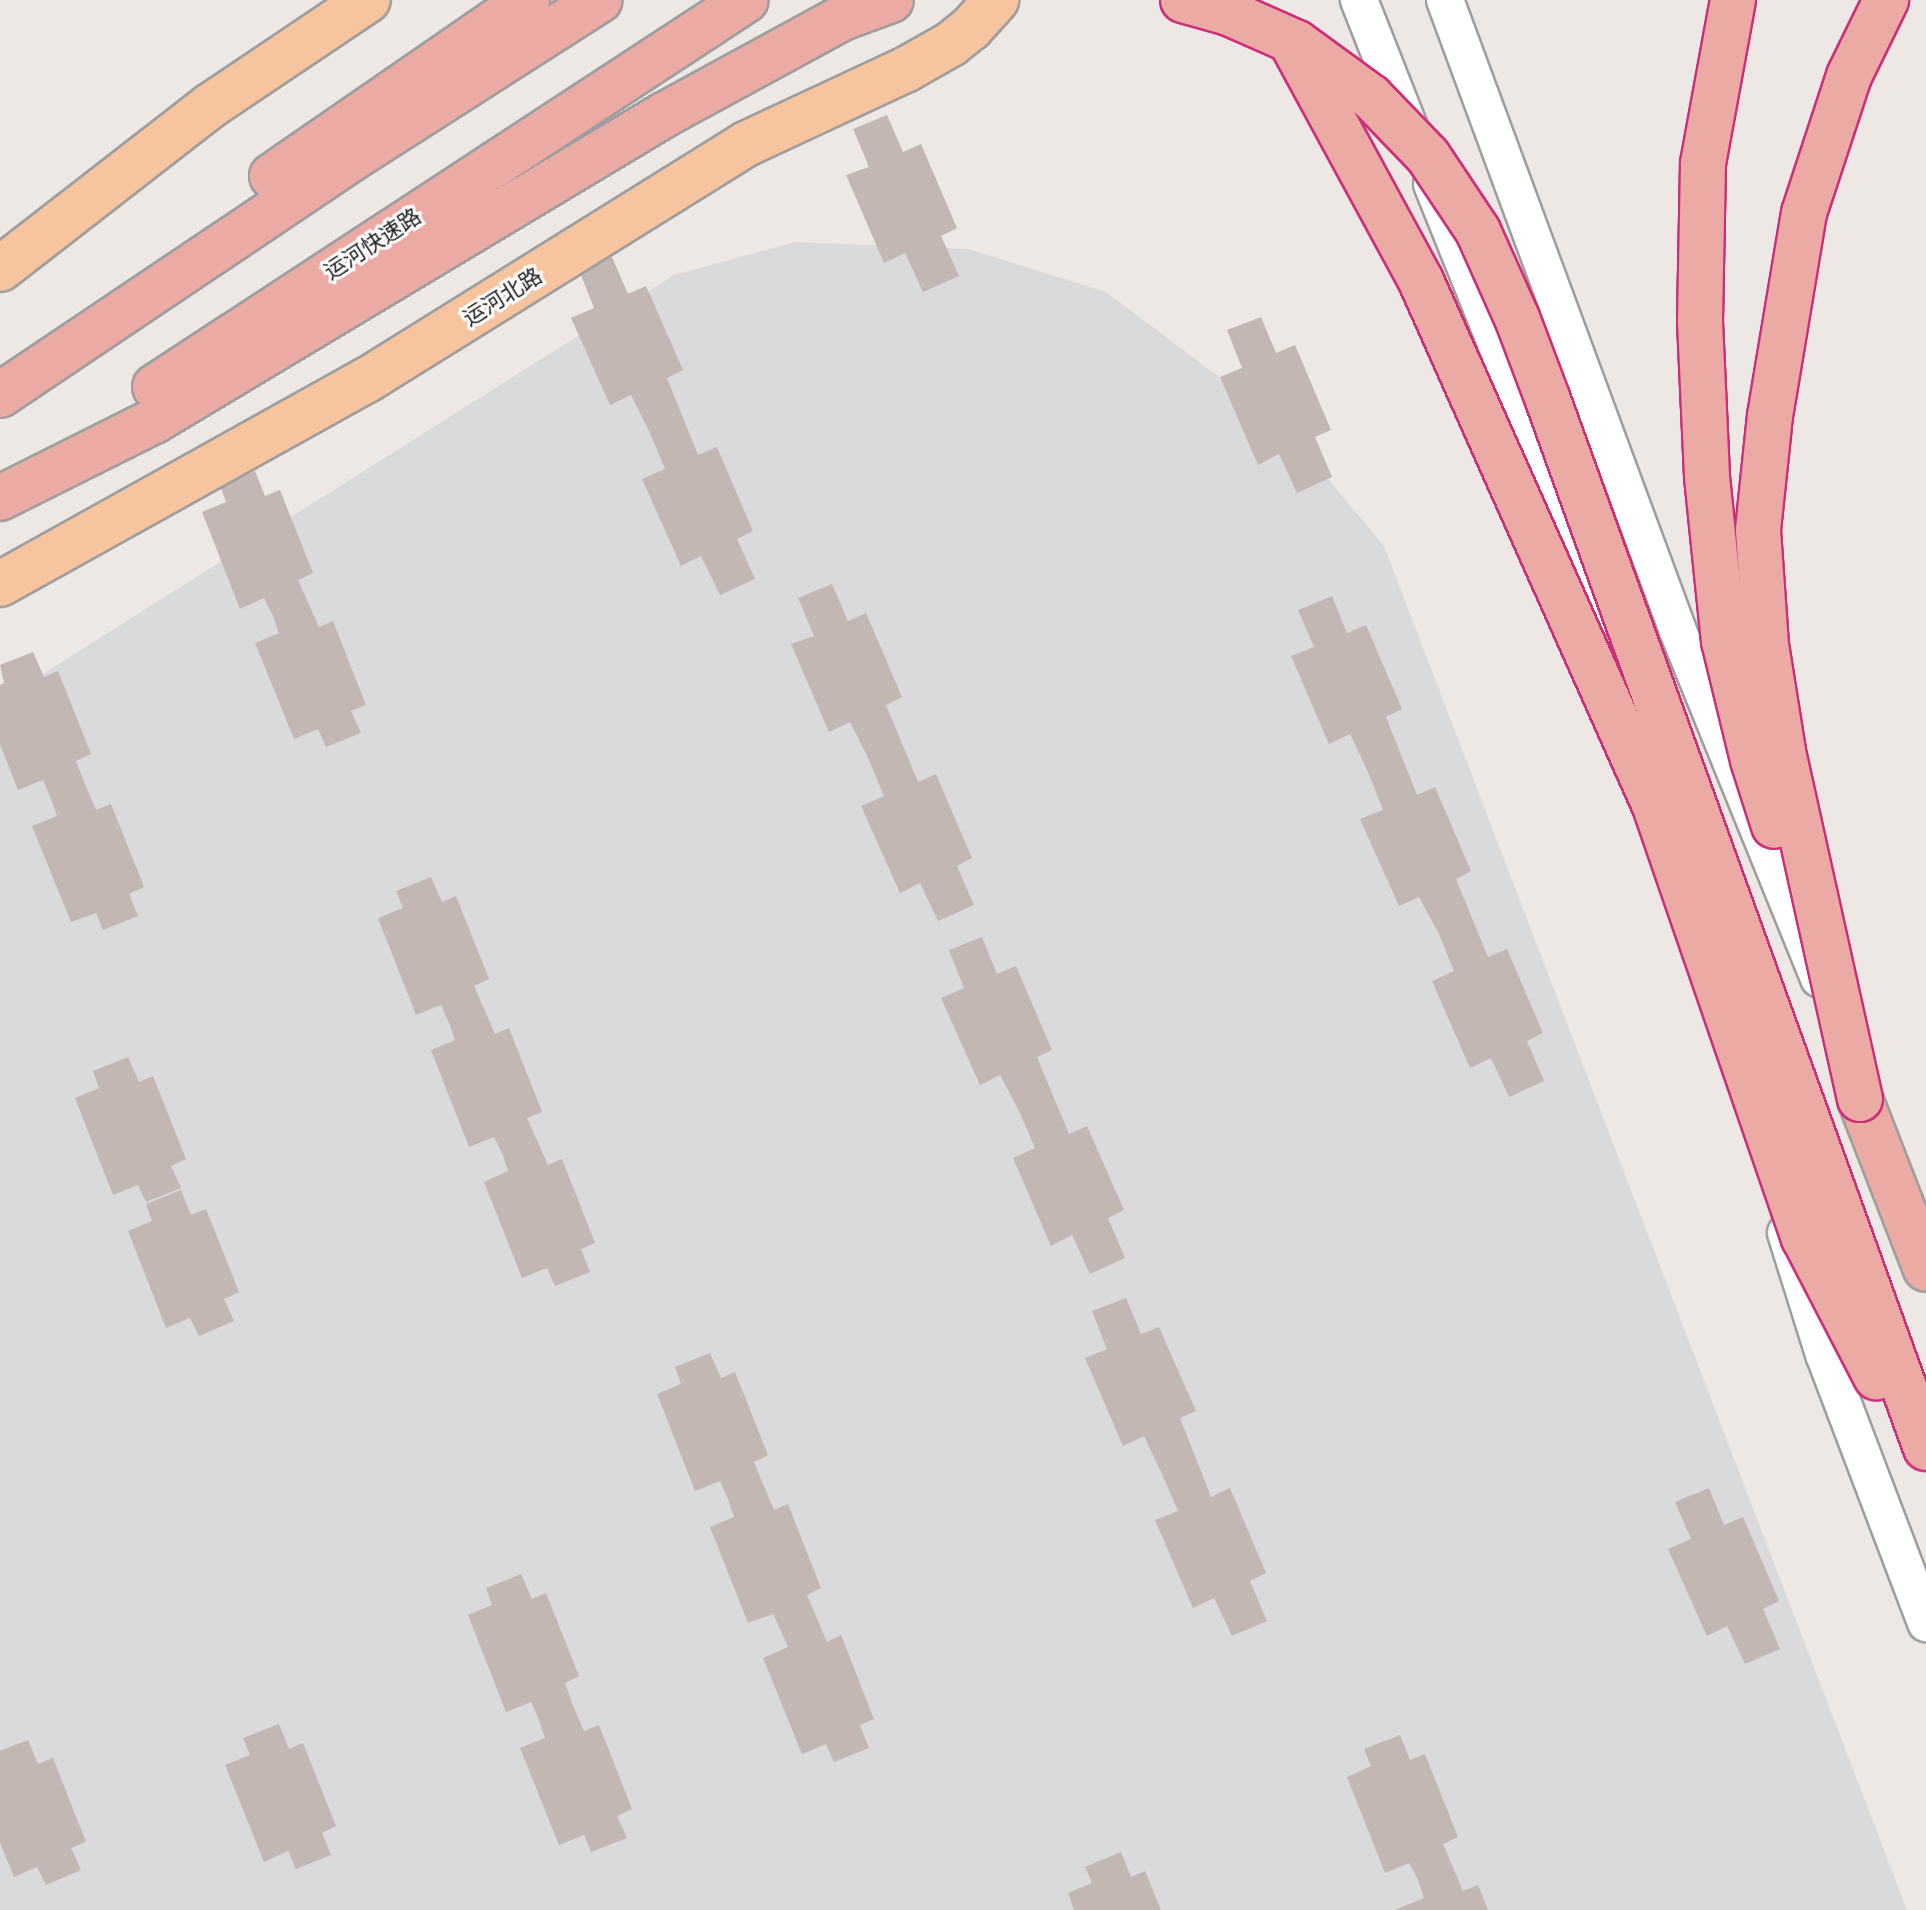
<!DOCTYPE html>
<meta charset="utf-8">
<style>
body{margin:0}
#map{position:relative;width:1926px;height:1910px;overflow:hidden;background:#ede8e3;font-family:Ubuntu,"Noto Sans SC",sans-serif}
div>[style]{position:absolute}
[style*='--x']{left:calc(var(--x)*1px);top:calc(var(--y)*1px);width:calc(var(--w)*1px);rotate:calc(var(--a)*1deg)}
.residential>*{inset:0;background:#dbdada}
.building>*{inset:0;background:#c2b7b3}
.roads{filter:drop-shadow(2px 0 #9e9e9e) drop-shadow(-2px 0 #9e9e9e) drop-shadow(0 2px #9e9e9e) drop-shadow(0 -2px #9e9e9e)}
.tertiary>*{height:36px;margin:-18px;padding:0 18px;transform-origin:18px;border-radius:18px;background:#fff}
.primary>*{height:44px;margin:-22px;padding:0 22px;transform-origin:22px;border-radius:22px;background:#f6c49f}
.trunk>*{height:44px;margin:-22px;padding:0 22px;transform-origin:22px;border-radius:22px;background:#ecaaa4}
.bridges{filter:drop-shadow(2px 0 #cd2e7c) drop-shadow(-2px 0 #cd2e7c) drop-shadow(0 2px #cd2e7c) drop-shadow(0 -2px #cd2e7c)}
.trunk-bridge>*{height:44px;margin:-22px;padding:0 22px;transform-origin:22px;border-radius:22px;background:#ecaaa4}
span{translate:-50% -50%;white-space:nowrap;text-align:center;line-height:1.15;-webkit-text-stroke:6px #fff;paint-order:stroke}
.street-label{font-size:22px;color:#1d1d1d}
</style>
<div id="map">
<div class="residential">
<div style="clip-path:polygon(795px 242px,968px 249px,1106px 292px,1283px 425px,1384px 546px,1907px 1910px,0 1910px,0 701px,674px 275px)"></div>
</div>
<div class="building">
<div style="clip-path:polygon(887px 115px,903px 152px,921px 144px,957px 228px,941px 236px,959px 276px,923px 292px,905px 253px,884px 263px,846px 175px,869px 167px,853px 129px)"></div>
<div style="clip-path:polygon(612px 257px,628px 294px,646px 286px,683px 370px,667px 378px,698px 455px,717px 447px,753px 531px,737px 539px,755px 579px,720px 595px,701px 556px,681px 566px,642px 479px,665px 469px,650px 433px,631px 395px,610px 405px,571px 318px,594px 308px,579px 270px)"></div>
<div style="clip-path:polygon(1261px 317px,1276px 353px,1295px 345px,1331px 430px,1315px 437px,1332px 477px,1297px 493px,1279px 454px,1258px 465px,1220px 377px,1242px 368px,1227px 330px)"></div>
<div style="clip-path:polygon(255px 471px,265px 496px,280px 490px,313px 573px,298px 580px,319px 627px,333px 621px,366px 705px,351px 711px,361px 733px,326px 747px,318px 729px,294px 739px,255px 643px,279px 633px,273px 616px,264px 598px,240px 609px,202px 512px,226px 502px,220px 485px)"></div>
<div style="clip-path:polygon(832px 584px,848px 621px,866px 613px,902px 697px,886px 705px,918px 782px,936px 774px,972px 858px,957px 866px,974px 905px,938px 921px,920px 883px,900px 893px,861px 806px,884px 796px,869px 760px,850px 722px,829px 732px,791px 644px,814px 636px,798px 598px)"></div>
<div style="clip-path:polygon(1332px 596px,1347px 633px,1366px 625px,1402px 709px,1386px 717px,1417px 795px,1435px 787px,1471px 871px,1456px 879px,1488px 957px,1507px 949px,1543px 1033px,1527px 1041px,1544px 1081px,1509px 1097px,1491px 1058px,1470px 1068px,1432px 981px,1454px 971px,1439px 934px,1419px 897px,1399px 906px,1360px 819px,1383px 810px,1368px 772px,1350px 734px,1329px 744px,1291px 656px,1314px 647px,1298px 610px)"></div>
<div style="clip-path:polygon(33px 652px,44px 677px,58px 671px,91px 754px,76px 761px,85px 784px,96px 810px,111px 804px,144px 887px,129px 894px,138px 916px,103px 930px,96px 913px,71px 922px,32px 826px,57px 816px,51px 799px,43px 780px,18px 790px,0 744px,0 685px,4px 683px,0 665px)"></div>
<div style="clip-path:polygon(431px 877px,442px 902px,456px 896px,489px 979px,474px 986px,495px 1034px,509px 1028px,542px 1112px,527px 1118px,548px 1165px,562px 1159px,595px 1243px,581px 1249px,590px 1272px,555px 1286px,547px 1268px,522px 1278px,484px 1182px,508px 1171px,503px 1155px,494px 1137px,469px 1147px,431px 1050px,455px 1040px,449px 1023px,441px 1005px,416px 1015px,378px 918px,403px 908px,396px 891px)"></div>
<div style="clip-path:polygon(982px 937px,997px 974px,1016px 966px,1052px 1050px,1037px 1057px,1069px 1134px,1087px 1126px,1124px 1210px,1108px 1218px,1125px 1258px,1090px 1274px,1072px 1235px,1051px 1246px,1013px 1158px,1035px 1148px,1020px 1113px,1000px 1075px,980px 1085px,941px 998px,964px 988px,949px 950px)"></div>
<div style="clip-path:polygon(128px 1057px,139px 1082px,153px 1076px,186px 1159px,171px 1166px,181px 1188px,146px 1202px,138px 1185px,113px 1195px,75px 1098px,99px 1088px,93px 1071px)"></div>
<div style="clip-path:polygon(181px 1190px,191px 1215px,206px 1209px,239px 1292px,224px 1299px,234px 1321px,199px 1336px,190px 1318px,166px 1328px,128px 1231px,152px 1221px,146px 1204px)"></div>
<div style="clip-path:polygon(1126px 1298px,1141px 1334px,1159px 1327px,1196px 1411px,1180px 1418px,1211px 1497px,1230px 1488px,1266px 1573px,1250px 1581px,1267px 1621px,1232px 1636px,1214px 1598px,1193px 1608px,1155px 1520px,1178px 1511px,1162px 1474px,1144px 1436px,1123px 1446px,1085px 1358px,1107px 1349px,1092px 1311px)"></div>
<div style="clip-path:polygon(710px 1353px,721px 1378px,735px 1372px,768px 1455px,754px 1462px,763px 1484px,774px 1510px,788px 1504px,821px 1588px,807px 1595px,827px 1642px,841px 1635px,874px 1719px,860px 1725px,869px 1748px,834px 1762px,826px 1744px,802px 1754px,763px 1658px,788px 1647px,781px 1631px,773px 1614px,748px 1623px,710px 1527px,734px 1517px,728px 1499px,720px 1481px,695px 1491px,657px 1394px,681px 1384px,675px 1367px)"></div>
<div style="clip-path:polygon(1709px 1488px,1724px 1525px,1743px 1517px,1779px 1601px,1763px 1609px,1780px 1649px,1745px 1664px,1727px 1626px,1707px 1636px,1668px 1549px,1691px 1539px,1675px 1502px)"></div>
<div style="clip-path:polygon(521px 1574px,532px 1599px,546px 1593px,579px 1676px,565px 1683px,573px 1706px,584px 1731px,599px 1725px,632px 1809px,617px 1816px,627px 1838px,591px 1852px,584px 1835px,559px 1845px,520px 1748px,545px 1738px,539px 1720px,531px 1702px,506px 1712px,468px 1615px,492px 1605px,486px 1588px)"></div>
<div style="clip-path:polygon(279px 1724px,289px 1749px,303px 1743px,336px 1826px,322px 1833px,331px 1855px,296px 1869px,288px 1851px,264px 1862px,225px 1765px,250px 1755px,243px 1738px)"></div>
<div style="clip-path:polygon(1400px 1735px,1410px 1760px,1425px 1754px,1458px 1837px,1443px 1844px,1463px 1891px,1478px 1885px,1488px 1910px,1395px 1910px,1424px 1898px,1418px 1880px,1409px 1863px,1385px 1873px,1347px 1777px,1371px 1766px,1364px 1749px)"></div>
<div style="clip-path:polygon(28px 1740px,38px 1764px,53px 1758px,86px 1842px,71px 1848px,81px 1870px,46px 1885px,37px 1867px,14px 1877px,0 1843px,0 1751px)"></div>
<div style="clip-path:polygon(1121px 1852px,1131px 1877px,1145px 1871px,1161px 1910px,1074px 1910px,1068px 1893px,1092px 1883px,1085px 1867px)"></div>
</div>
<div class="roads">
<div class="tertiary">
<div style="--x:1359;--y:0;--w:142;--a:68.5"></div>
<div style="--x:1445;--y:0;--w:673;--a:69.73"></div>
<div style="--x:1678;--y:631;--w:375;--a:67.9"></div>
<div style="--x:1432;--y:184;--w:260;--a:68.1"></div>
<div style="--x:1529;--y:425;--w:209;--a:72.4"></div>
<div style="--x:1786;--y:1233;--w:127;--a:72.6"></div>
<div style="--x:1824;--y:1354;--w:288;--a:69.2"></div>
</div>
<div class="primary">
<div style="--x:0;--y:269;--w:266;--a:-37.8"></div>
<div style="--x:210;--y:106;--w:190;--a:-33.9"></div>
<div style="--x:0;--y:584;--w:420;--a:-29.1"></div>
<div style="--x:367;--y:380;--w:446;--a:-31.9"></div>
<div style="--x:746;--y:144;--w:175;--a:-25"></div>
<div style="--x:905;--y:70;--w:53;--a:-29.5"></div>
<div style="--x:951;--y:44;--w:26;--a:-39"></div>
<div style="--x:971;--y:28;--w:38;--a:-48"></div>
</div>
<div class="trunk">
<div style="--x:272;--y:176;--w:310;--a:-34.6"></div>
<div style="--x:155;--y:387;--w:706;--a:-33.22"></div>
<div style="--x:0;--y:395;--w:423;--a:-33.9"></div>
<div style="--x:351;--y:159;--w:295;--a:-32.6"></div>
<div style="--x:0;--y:498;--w:172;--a:-26.6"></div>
<div style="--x:154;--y:421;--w:595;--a:-30.96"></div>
<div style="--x:664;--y:115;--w:203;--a:-28.6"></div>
<div style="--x:842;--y:18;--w:52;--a:-20.2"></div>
<div style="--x:1860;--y:1099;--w:182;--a:68.8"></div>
</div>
</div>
<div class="bridges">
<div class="trunk-bridge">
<div style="--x:1183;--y:0;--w:48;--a:15.8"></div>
<div style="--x:1229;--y:13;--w:74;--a:23.8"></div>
<div style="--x:1297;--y:43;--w:92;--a:36.1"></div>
<div style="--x:1371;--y:97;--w:82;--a:46"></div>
<div style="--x:1428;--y:156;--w:90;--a:56.3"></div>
<div style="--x:1478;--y:231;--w:95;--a:65.9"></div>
<div style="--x:1517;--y:318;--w:88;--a:69.3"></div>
<div style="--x:1548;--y:400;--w:1114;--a:70.17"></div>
<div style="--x:1733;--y:0;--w:167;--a:100.4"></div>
<div style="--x:1703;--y:164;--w:158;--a:91.1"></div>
<div style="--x:1700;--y:322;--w:155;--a:87.4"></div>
<div style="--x:1707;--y:477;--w:165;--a:84.1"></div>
<div style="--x:1724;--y:641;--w:122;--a:76.3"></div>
<div style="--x:1753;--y:760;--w:69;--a:72.3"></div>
<div style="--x:1294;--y:47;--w:266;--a:61.5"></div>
<div style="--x:1421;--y:281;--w:575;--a:65.98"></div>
<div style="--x:1655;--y:806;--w:457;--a:71"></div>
<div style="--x:1804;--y:1238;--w:157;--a:62.6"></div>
<div style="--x:1860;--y:1099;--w:356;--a:-102.5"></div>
<div style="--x:1783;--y:751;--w:107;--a:-99.1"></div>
<div style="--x:1766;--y:645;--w:115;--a:-94"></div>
<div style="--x:1758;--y:530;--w:115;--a:-84"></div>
<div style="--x:1770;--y:416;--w:206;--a:-80.5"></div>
<div style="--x:1804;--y:213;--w:144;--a:-71.8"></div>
<div style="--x:1849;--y:76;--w:85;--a:-64"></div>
</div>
</div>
<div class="street-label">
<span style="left:372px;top:243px;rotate:-33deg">运河快速路</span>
<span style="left:502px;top:296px;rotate:-32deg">运河北路</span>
</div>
</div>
